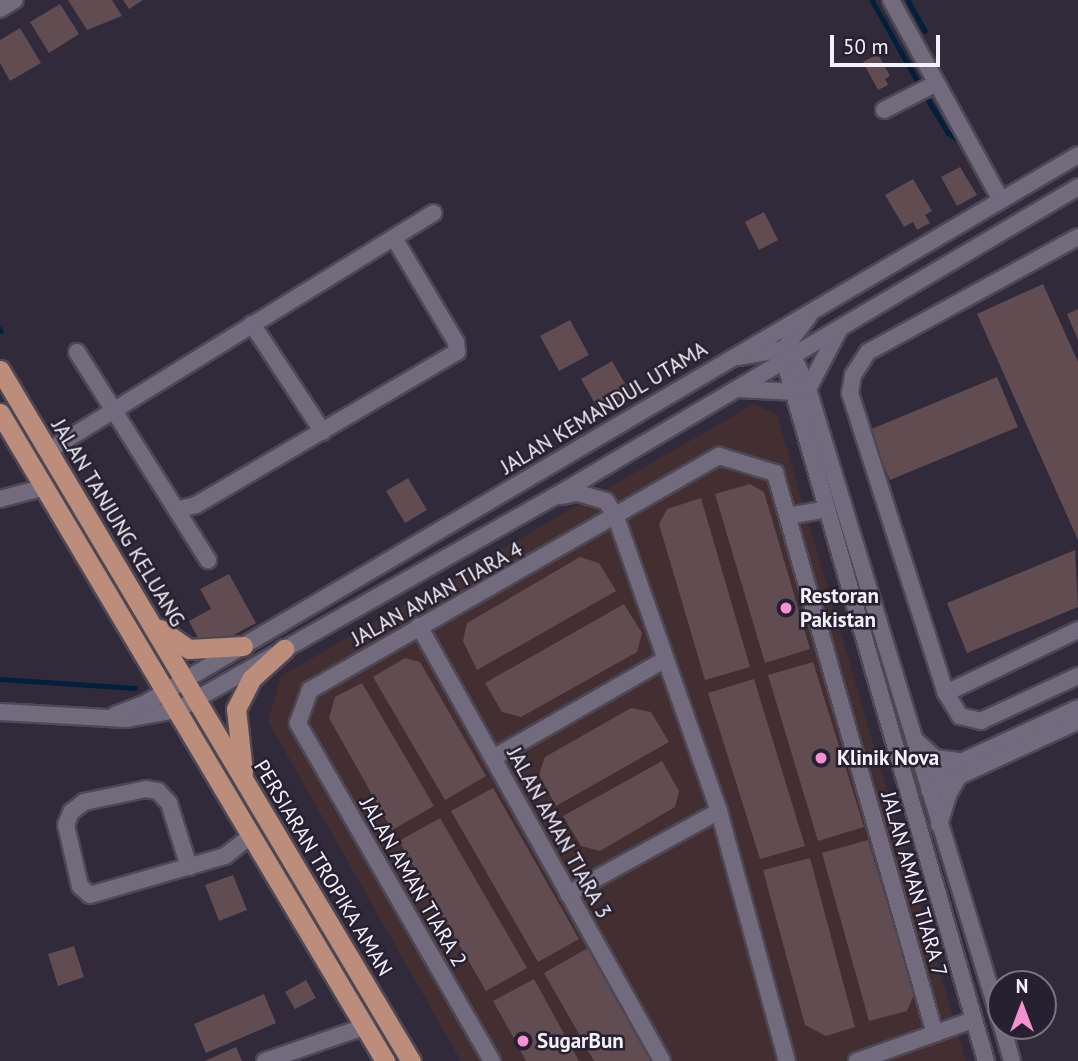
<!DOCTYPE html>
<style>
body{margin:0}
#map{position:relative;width:1078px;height:1061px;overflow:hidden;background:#312a3a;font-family:"PT Sans",sans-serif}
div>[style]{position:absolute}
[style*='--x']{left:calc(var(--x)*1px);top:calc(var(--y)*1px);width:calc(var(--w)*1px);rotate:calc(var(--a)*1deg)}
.commercial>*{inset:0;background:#432f31}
.stream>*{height:4.5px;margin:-2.25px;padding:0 2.25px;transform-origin:2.25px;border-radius:2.25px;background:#021f3b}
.building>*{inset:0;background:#614c52}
.roads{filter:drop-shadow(2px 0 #4e4855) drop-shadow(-2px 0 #4e4855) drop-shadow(0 2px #4e4855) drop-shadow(0 -2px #4e4855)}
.minor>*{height:16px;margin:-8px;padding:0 8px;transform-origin:8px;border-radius:8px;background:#726b7d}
.major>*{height:19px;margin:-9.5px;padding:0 9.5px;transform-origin:9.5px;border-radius:9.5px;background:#bb8d7a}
.dots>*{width:19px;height:19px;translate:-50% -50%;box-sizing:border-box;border:4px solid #272030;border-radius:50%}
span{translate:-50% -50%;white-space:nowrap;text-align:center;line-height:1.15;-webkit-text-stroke:5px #272030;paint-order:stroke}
.street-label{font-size:21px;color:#f5f1fb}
.poi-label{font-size:21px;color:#f5f1fb;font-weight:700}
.left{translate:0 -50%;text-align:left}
.north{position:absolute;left:987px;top:970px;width:70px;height:70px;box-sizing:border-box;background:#272030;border:2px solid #797481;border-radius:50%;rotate:0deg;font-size:19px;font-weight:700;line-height:28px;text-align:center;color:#f5f1fb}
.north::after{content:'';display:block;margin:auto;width:24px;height:32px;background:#f590d1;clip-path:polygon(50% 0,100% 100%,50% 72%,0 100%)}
.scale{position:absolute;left:830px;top:35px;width:110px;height:32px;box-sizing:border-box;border:4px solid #f5f1fb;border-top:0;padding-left:9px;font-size:21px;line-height:24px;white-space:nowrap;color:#f5f1fb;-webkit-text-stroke:5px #272030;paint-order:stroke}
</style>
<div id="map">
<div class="commercial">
<div style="clip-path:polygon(754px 404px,777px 415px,966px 1061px,461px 1061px,268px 721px,281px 676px)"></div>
</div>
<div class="stream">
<div style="--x:872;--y:0;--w:92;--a:60.6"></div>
<div style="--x:908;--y:0;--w:35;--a:61"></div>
<div style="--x:929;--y:101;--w:37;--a:59"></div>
<div style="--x:948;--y:133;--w:15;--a:32"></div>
<div style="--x:0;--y:329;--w:2;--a:63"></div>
<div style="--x:0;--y:679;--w:135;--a:3.8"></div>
</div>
<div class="building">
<div style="clip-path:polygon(68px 0,112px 0,122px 16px,87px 30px)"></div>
<div style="clip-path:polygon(123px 0,143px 0,129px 9px)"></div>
<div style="clip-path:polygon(60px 4px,79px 34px,49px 53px,30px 22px)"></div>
<div style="clip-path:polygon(20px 28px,41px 63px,10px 81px,0 63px,0 40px)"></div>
<div style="clip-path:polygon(878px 54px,890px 76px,885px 79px,888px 85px,878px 90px,863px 62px)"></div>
<div style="clip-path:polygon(960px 167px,977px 195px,957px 206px,941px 177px)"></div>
<div style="clip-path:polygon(913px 179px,932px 211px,925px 215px,930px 223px,917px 230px,913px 222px,904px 227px,885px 195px)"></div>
<div style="clip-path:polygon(764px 212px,778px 240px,759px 250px,745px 222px)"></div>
<div style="clip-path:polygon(1043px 284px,1078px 362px,1078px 540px,977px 314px)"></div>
<div style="clip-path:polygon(1078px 309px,1078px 340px,1067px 314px)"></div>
<div style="clip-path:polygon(570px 320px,589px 355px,559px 371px,540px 336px)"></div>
<div style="clip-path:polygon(612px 361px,631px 394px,600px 412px,581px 379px)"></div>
<div style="clip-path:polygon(997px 377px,1018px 427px,890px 480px,869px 430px)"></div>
<div style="clip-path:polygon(408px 478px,427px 510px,405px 523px,386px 491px)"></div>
<div style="clip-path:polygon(750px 484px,764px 492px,810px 649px,765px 663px,715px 494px)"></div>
<div style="clip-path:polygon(701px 498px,750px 667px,705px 680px,659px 524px,667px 509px)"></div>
<div style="clip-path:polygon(1075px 550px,1078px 607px,967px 653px,947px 603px)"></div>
<div style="clip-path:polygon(580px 557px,599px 563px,616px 591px,477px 670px,463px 641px,467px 623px)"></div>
<div style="clip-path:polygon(229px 574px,256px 623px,213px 646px,199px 640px,189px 621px,211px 609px,200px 589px)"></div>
<div style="clip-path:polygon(624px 604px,642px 633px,637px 652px,521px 717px,502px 712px,485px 683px)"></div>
<div style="clip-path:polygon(405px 658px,420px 662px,486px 776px,445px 800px,373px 677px)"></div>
<div style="clip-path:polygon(813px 662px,864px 827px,818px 841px,768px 675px)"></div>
<div style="clip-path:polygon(754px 679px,805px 846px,760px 859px,708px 693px)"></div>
<div style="clip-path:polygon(362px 683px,434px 806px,392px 830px,329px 718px,335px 697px)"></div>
<div style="clip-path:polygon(631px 708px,651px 712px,669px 742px,556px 806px,539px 775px,545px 757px)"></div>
<div style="clip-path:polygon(662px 761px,679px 791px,675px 807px,600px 851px,581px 846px,563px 816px)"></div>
<div style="clip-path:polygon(493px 788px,579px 939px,538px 962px,451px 811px)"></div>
<div style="clip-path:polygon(440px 818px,527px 968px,486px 991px,399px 841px)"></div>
<div style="clip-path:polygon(868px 840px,914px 994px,907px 1011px,869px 1021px,822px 853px)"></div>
<div style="clip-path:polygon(810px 858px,855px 1027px,826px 1036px,805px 1025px,763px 870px)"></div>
<div style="clip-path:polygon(233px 875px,247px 910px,219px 921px,205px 885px)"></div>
<div style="clip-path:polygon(74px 946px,84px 977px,58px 986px,48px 954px)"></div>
<div style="clip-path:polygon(588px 948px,639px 1038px,652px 1061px,594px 1061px,579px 1034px,544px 973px)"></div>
<div style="clip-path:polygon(534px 979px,568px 1041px,579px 1061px,526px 1061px,512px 1035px,493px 1001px)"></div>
<div style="clip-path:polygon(306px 980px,316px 998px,295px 1009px,285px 992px)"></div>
<div style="clip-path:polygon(264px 994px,276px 1023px,206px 1053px,194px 1024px)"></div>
<div style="clip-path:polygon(236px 1047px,242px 1061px,205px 1061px)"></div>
</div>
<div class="roads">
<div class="minor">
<div style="--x:891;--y:0;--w:228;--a:61.2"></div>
<div style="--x:0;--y:9;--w:17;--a:-31"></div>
<div style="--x:884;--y:110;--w:59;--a:-27"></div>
<div style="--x:1078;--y:237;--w:239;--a:151.3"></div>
<div style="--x:868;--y:352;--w:27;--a:123"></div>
<div style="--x:853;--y:375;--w:18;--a:99"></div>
<div style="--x:850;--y:393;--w:315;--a:72.3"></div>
<div style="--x:946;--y:693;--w:27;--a:59"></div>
<div style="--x:960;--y:716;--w:22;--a:13"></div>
<div style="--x:981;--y:721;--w:107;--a:-24.9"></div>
<div style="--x:809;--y:316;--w:41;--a:127.1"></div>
<div style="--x:784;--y:349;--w:10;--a:90"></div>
<div style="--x:784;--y:359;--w:730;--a:73.95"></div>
<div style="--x:252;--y:324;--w:129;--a:56.7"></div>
<div style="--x:77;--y:352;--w:246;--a:57.8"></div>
<div style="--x:738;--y:357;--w:47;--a:-9.9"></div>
<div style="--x:784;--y:349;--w:9;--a:32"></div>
<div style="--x:792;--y:354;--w:38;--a:65"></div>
<div style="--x:808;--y:389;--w:664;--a:73.09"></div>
<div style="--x:739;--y:389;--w:57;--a:3"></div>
<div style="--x:808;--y:389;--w:69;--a:-62.3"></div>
<div style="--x:48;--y:451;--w:453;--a:-31.7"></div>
<div style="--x:562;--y:496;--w:16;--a:-11"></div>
<div style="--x:578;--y:493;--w:29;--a:16"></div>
<div style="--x:606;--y:501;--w:19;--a:58"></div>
<div style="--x:616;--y:517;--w:312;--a:70.7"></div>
<div style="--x:719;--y:811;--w:259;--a:74.8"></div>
<div style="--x:0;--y:499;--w:47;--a:-14.9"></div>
<div style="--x:179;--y:509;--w:17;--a:-13"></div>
<div style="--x:196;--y:505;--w:303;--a:-30.4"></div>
<div style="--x:457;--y:352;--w:10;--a:-96"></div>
<div style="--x:456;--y:342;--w:121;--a:-120.8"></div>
<div style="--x:788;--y:516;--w:40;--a:-10"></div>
<div style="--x:419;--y:626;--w:498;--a:60.8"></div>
<div style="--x:946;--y:693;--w:146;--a:-25.5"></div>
<div style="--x:0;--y:712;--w:126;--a:3.2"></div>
<div style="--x:126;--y:719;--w:52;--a:-10"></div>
<div style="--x:177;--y:710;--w:431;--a:-29.5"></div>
<div style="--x:552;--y:498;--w:611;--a:-30.59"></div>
<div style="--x:115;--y:715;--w:33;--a:-21"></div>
<div style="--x:146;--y:703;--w:1081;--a:-30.45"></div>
<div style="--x:915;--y:740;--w:27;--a:42"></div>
<div style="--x:935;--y:758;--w:24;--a:7"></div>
<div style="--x:493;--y:758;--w:199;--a:-29.8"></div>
<div style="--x:926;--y:778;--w:167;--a:-24.7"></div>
<div style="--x:929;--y:790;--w:164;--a:-24.8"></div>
<div style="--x:939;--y:825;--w:31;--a:-73"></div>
<div style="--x:948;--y:795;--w:22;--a:-60"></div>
<div style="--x:189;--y:867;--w:67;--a:-107.4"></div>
<div style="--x:169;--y:803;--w:16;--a:-133"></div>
<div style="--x:158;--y:791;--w:12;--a:-171"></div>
<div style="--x:146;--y:789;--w:63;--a:168.2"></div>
<div style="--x:84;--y:802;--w:16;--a:142"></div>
<div style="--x:71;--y:812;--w:14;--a:111"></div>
<div style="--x:66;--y:825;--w:63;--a:77.1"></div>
<div style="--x:80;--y:886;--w:13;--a:42"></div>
<div style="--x:90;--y:895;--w:141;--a:-16.1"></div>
<div style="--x:225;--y:856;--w:33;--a:-38"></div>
<div style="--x:568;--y:894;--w:172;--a:-28.8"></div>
<div style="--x:1002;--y:1026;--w:36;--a:74"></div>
<div style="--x:265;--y:1061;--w:105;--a:-19"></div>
<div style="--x:492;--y:1061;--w:390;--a:-119.9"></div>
<div style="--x:298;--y:723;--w:35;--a:-70"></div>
<div style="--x:310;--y:690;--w:471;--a:-29.8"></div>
<div style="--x:719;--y:456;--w:59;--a:16.9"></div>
<div style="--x:775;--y:473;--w:583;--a:74.08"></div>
<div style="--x:857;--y:1061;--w:123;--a:-19.5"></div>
</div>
<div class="major">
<div style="--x:0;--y:370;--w:804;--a:59.26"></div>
<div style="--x:0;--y:413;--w:754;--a:59.28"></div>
<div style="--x:160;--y:629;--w:35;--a:35"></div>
<div style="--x:189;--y:649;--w:54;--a:-3.2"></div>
<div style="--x:243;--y:772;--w:63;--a:-96.3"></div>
<div style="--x:236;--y:709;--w:34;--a:-63"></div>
<div style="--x:251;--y:679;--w:45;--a:-42.3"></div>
</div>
</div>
<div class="dots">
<div style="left:786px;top:608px;background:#f590d1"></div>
<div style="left:821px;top:758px;background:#f590d1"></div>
<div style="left:523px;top:1041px;background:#f590d1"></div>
</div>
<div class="street-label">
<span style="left:604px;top:408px;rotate:-31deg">JALAN KEMANDUL UTAMA</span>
<span style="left:118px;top:523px;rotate:59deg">JALAN TANJUNG KELUANG</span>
<span style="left:437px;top:594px;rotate:-29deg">JALAN AMAN TIARA 4</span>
<span style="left:559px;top:833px;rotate:61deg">JALAN AMAN TIARA 3</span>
<span style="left:323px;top:868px;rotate:59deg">PERSIARAN TROPIKA AMAN</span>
<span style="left:413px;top:882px;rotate:60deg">JALAN AMAN TIARA 2</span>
<span style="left:914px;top:884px;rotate:74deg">JALAN AMAN TIARA 7</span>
</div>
<div class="poi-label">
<span class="left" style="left:800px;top:608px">Restoran<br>Pakistan</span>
<span class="left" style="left:837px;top:758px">Klinik Nova</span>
<span class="left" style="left:537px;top:1041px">SugarBun</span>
</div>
<div class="north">N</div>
<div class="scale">50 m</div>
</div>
